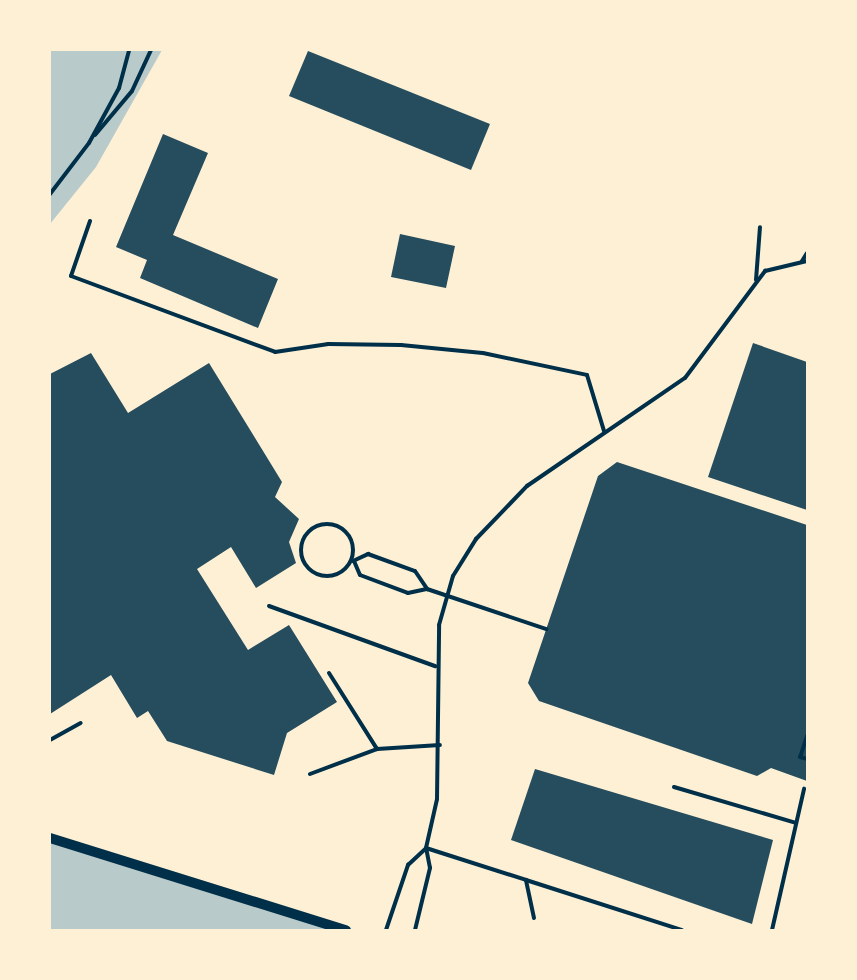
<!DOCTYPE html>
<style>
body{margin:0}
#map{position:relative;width:857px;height:980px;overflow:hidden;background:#fdf0d5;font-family:Barlow,sans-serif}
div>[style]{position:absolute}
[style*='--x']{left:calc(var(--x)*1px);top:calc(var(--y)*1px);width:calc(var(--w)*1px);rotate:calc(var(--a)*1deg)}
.green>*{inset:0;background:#b9caca}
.building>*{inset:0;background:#264d5e}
.service>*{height:4px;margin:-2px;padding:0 2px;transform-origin:2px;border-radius:2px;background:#003049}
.service>.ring{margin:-2px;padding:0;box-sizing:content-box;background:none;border:4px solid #003049;border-radius:50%}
.secondary>*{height:10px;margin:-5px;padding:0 5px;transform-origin:5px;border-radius:5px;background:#003049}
span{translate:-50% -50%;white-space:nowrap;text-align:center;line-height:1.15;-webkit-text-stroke:4px #fdf0d5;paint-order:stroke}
.frame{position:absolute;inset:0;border:51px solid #fdf0d5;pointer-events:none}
</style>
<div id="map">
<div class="green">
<div style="clip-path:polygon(50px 50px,162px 50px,96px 167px,50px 224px)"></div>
<div style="clip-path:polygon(50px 838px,346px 930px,50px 930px)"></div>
</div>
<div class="building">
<div style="clip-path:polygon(308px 51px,490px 124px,471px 170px,289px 96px)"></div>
<div style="clip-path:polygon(163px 134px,208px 153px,173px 235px,278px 279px,258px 328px,140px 278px,147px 260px,116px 247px)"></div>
<div style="clip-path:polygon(400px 234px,455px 246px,446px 288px,391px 277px)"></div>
<div style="clip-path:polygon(753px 343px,807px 362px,807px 510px,708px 477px)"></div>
<div style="clip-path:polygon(91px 353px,128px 413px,209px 363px,282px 482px,275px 497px,299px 519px,289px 542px,296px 563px,256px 588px,231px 547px,197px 569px,248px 650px,289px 625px,337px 702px,287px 733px,274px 775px,167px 741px,148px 711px,137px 718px,111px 675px,50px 714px,50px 374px)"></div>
<div style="clip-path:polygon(617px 462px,807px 525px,807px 781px,771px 768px,757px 776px,539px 701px,528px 683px,598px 476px)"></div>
<div style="clip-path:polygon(535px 769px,773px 840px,752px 924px,511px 840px)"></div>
</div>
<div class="service">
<div style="--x:95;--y:135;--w:57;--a:-49.9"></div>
<div style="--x:132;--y:91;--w:45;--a:-65.1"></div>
<div style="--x:50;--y:194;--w:64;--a:-52.6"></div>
<div style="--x:89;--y:143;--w:63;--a:-61.4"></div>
<div style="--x:119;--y:88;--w:39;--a:-75"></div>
<div style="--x:90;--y:221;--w:58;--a:109.1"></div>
<div style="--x:71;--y:276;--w:218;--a:20.4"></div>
<div style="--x:275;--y:352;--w:54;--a:-8.6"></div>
<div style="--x:328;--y:344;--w:73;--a:0.8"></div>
<div style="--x:401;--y:345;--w:82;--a:5.6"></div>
<div style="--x:483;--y:353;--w:106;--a:11.9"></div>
<div style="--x:587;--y:375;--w:59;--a:73.1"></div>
<div style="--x:802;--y:261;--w:9;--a:-58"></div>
<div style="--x:756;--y:280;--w:53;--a:-85.7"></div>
<div class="ring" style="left:301px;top:524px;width:48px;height:48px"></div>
<div style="--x:353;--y:561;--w:17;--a:-25"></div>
<div style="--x:368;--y:554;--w:50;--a:19.9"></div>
<div style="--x:415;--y:571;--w:22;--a:56"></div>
<div style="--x:354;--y:561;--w:15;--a:67"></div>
<div style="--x:360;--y:575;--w:51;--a:20.6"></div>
<div style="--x:408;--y:593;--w:19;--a:-12"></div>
<div style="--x:427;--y:589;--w:126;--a:18.6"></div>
<div style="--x:269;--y:606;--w:177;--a:19.9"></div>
<div style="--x:329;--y:673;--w:90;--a:57.7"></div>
<div style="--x:377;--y:749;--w:63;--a:-3.6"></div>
<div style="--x:807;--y:736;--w:22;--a:108"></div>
<div style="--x:800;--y:757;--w:7;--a:16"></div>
<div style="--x:50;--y:740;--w:35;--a:-29"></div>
<div style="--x:310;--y:774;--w:72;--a:-20.5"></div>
<div style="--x:674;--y:787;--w:127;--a:16.4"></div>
<div style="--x:426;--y:848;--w:105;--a:17.7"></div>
<div style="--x:534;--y:918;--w:39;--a:-102"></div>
<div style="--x:526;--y:880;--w:164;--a:17.8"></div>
<div style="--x:386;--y:930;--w:69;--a:-71.3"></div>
<div style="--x:408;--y:865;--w:25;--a:-43"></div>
<div style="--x:415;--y:930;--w:64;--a:-76.4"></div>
<div style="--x:430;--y:868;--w:20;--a:-101"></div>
<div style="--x:426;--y:848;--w:50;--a:-77.3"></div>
<div style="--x:437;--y:799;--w:174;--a:-89.3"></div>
<div style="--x:439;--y:625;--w:51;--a:-74.1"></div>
<div style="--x:453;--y:576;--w:44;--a:-58.1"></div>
<div style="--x:476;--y:539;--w:74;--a:-46.1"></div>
<div style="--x:527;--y:486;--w:191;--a:-34.4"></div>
<div style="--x:685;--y:378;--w:134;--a:-53.2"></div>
<div style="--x:765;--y:271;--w:43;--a:-13.4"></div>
<div style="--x:772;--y:930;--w:145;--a:-77.2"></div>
</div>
<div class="secondary">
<div style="--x:50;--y:838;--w:310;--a:17.3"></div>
</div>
<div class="frame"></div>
</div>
